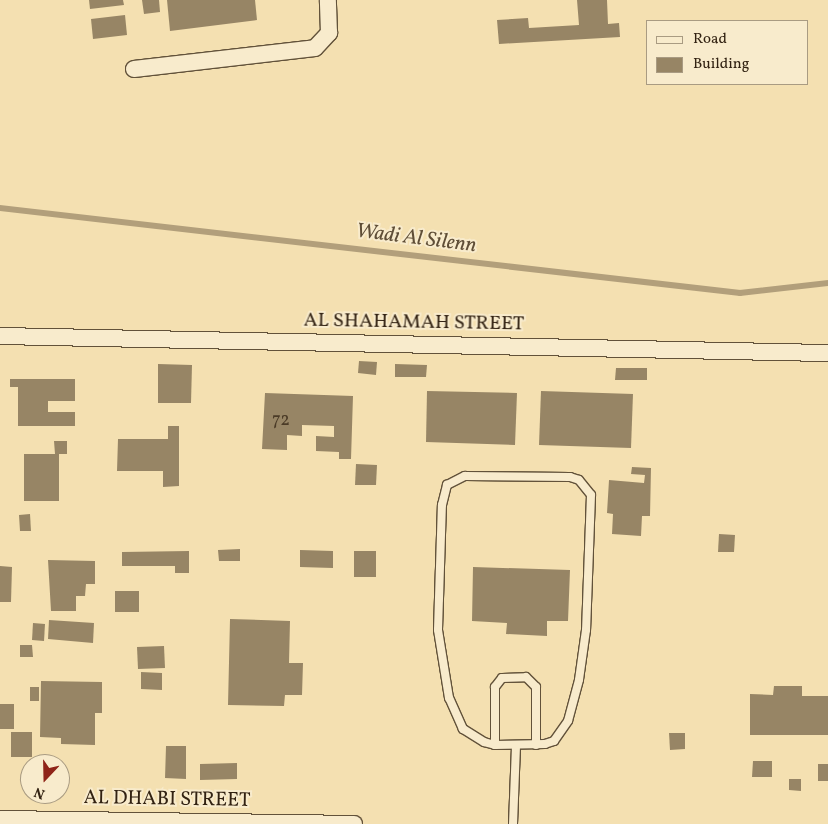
<!DOCTYPE html>
<style>
body{margin:0}
#map{position:relative;width:828px;height:824px;overflow:hidden;background:#f4e0b1;font-family:Vollkorn,serif}
div>[style]{position:absolute}
[style*='--x']{left:calc(var(--x)*1px);top:calc(var(--y)*1px);width:calc(var(--w)*1px);rotate:calc(var(--a)*1deg)}
.stream>*{height:5.5px;margin:-2.75px;padding:0 2.75px;transform-origin:2.75px;border-radius:2.75px;background:#b29f7b}
.building>*{inset:0;background:#978565}
.roads{filter:drop-shadow(1px 0 #62523a) drop-shadow(-1px 0 #62523a) drop-shadow(0 1px #62523a) drop-shadow(0 -1px #62523a)}
.lane>*{height:8px;margin:-4px;padding:0 4px;transform-origin:4px;border-radius:4px;background:#f8ebcc}
.street>*{height:16px;margin:-8px;padding:0 8px;transform-origin:8px;border-radius:8px;background:#f8ebcc}
span{translate:-50% -50%;white-space:nowrap;text-align:center;line-height:1.15;-webkit-text-stroke:4px #f8ebcc;paint-order:stroke}
.number-label{font-size:18px;color:#4b3b27}
.number-label span{-webkit-text-stroke-width:0}
.street-label{font-size:20px;color:#322212}
.water-label{font-size:21px;color:#5f4e37;font-style:italic}
.legend{position:absolute;left:646px;top:20px;width:162px;height:65px;box-sizing:border-box;background:#f8ebcc;border:1px solid #a99b82;margin:0;padding:6px 9px;list-style:none;font-size:15px;color:#322212}
.legend li{display:flex;align-items:center;gap:10px;height:25px}
.legend b{width:25px;border:1px solid #a99b82}
.north{position:absolute;left:20px;top:754px;width:50px;height:50px;box-sizing:border-box;background:#f8ebcc;border:1px solid #a99b82;border-radius:50%;rotate:201deg;font-size:14px;font-weight:700;line-height:20px;text-align:center;color:#322212}
.north::after{content:'';display:block;margin:auto;width:18px;height:22px;background:#8f2418;clip-path:polygon(50% 0,100% 100%,50% 72%,0 100%)}
</style>
<div id="map">
<div class="stream">
<div style="--x:0;--y:208;--w:745;--a:6.55"></div>
<div style="--x:740;--y:293;--w:89;--a:-6.5"></div>
</div>
<div class="building">
<div style="clip-path:polygon(89px 0,123px 0,124px 5px,90px 9px)"></div>
<div style="clip-path:polygon(142px 0,159px 0,160px 12px,144px 14px)"></div>
<div style="clip-path:polygon(167px 0,255px 0,257px 20px,170px 31px)"></div>
<div style="clip-path:polygon(577px 0,607px 0,608px 24px,619px 23px,620px 37px,499px 44px,497px 20px,528px 18px,529px 28px,579px 25px)"></div>
<div style="clip-path:polygon(125px 15px,127px 35px,93px 39px,91px 19px)"></div>
<div style="clip-path:polygon(359px 361px,377px 362px,376px 375px,358px 373px)"></div>
<div style="clip-path:polygon(158px 364px,192px 365px,191px 403px,158px 403px)"></div>
<div style="clip-path:polygon(395px 364px,427px 365px,426px 377px,395px 377px)"></div>
<div style="clip-path:polygon(616px 368px,647px 368px,647px 380px,615px 380px)"></div>
<div style="clip-path:polygon(10px 379px,75px 379px,75px 401px,48px 401px,48px 412px,75px 412px,75px 426px,18px 426px,18px 387px,10px 387px)"></div>
<div style="clip-path:polygon(427px 391px,517px 393px,515px 445px,426px 442px)"></div>
<div style="clip-path:polygon(541px 391px,633px 394px,631px 448px,539px 445px)"></div>
<div style="clip-path:polygon(265px 393px,353px 396px,351px 459px,339px 459px,339px 452px,316px 451px,316px 436px,334px 437px,334px 426px,302px 425px,302px 436px,287px 435px,287px 450px,262px 449px)"></div>
<div style="clip-path:polygon(168px 426px,179px 426px,179px 486px,163px 487px,163px 471px,117px 471px,118px 439px,168px 439px)"></div>
<div style="clip-path:polygon(54px 441px,67px 441px,67px 454px,59px 454px,59px 501px,24px 501px,24px 454px,55px 454px)"></div>
<div style="clip-path:polygon(356px 464px,377px 465px,376px 485px,355px 485px)"></div>
<div style="clip-path:polygon(632px 467px,651px 468px,650px 516px,642px 516px,641px 536px,612px 534px,613px 514px,607px 513px,609px 480px,644px 483px,645px 475px,631px 474px)"></div>
<div style="clip-path:polygon(30px 514px,31px 531px,20px 531px,19px 515px)"></div>
<div style="clip-path:polygon(719px 534px,735px 535px,734px 552px,718px 552px)"></div>
<div style="clip-path:polygon(240px 549px,240px 561px,219px 561px,218px 550px)"></div>
<div style="clip-path:polygon(300px 550px,333px 551px,333px 568px,300px 567px)"></div>
<div style="clip-path:polygon(189px 551px,189px 573px,175px 573px,175px 566px,122px 566px,122px 552px)"></div>
<div style="clip-path:polygon(354px 551px,376px 551px,376px 577px,354px 577px)"></div>
<div style="clip-path:polygon(48px 560px,95px 561px,95px 584px,86px 584px,85px 596px,76px 596px,76px 611px,51px 611px)"></div>
<div style="clip-path:polygon(0 566px,12px 567px,11px 602px,0 602px)"></div>
<div style="clip-path:polygon(473px 567px,570px 570px,568px 621px,547px 621px,547px 636px,506px 634px,507px 623px,472px 621px)"></div>
<div style="clip-path:polygon(115px 591px,139px 591px,139px 612px,115px 612px)"></div>
<div style="clip-path:polygon(230px 619px,290px 621px,289px 663px,303px 663px,302px 695px,285px 695px,284px 706px,228px 705px)"></div>
<div style="clip-path:polygon(49px 620px,94px 623px,93px 643px,48px 639px)"></div>
<div style="clip-path:polygon(33px 623px,45px 624px,44px 641px,32px 640px)"></div>
<div style="clip-path:polygon(20px 645px,32px 645px,33px 657px,20px 657px)"></div>
<div style="clip-path:polygon(164px 646px,165px 668px,138px 669px,137px 647px)"></div>
<div style="clip-path:polygon(141px 672px,162px 673px,162px 690px,141px 689px)"></div>
<div style="clip-path:polygon(41px 681px,102px 682px,102px 713px,95px 713px,95px 745px,61px 744px,61px 738px,40px 737px)"></div>
<div style="clip-path:polygon(774px 686px,802px 686px,802px 696px,828px 696px,828px 735px,750px 735px,750px 694px,773px 695px)"></div>
<div style="clip-path:polygon(30px 687px,39px 687px,39px 701px,30px 701px)"></div>
<div style="clip-path:polygon(0 704px,14px 704px,14px 729px,0 729px)"></div>
<div style="clip-path:polygon(11px 732px,32px 732px,32px 757px,11px 757px)"></div>
<div style="clip-path:polygon(669px 733px,685px 733px,685px 749px,670px 750px)"></div>
<div style="clip-path:polygon(166px 746px,186px 746px,186px 779px,165px 778px)"></div>
<div style="clip-path:polygon(753px 761px,772px 761px,772px 777px,752px 777px)"></div>
<div style="clip-path:polygon(237px 763px,237px 779px,200px 780px,200px 764px)"></div>
<div style="clip-path:polygon(818px 764px,828px 764px,828px 781px,818px 781px)"></div>
<div style="clip-path:polygon(789px 779px,801px 779px,801px 791px,789px 790px)"></div>
</div>
<div class="roads">
<div class="lane">
<div style="--x:465;--y:476;--w:105;--a:0.5"></div>
<div style="--x:570;--y:477;--w:9;--a:18"></div>
<div style="--x:579;--y:480;--w:19;--a:51"></div>
<div style="--x:591;--y:495;--w:135;--a:92.1"></div>
<div style="--x:586;--y:630;--w:50;--a:98"></div>
<div style="--x:579;--y:680;--w:42;--a:105"></div>
<div style="--x:568;--y:721;--w:24;--a:125"></div>
<div style="--x:554;--y:741;--w:9;--a:162"></div>
<div style="--x:545;--y:744;--w:50;--a:178.9"></div>
<div style="--x:495;--y:745;--w:11;--a:-165"></div>
<div style="--x:484;--y:742;--w:25;--a:-148"></div>
<div style="--x:463;--y:729;--w:34;--a:-114"></div>
<div style="--x:449;--y:698;--w:69;--a:-99.2"></div>
<div style="--x:438;--y:630;--w:125;--a:-88.2"></div>
<div style="--x:442;--y:505;--w:21;--a:-76"></div>
<div style="--x:447;--y:485;--w:20;--a:-27"></div>
<div style="--x:495;--y:745;--w:58;--a:-90"></div>
<div style="--x:495;--y:687;--w:11;--a:-52"></div>
<div style="--x:502;--y:678;--w:24;--a:-2"></div>
<div style="--x:526;--y:677;--w:14;--a:45"></div>
<div style="--x:536;--y:687;--w:58;--a:90"></div>
<div style="--x:513;--y:824;--w:78;--a:-87.8"></div>
</div>
<div class="street">
<div style="--x:134;--y:69;--w:182;--a:-6.6"></div>
<div style="--x:315;--y:48;--w:21;--a:-47"></div>
<div style="--x:329;--y:33;--w:33;--a:-92"></div>
<div style="--x:0;--y:336;--w:828;--a:1.18"></div>
<div style="--x:0;--y:819;--w:354;--a:0.8"></div>
</div>
</div>
<div class="number-label">
<span style="left:281px;top:421px">72</span>
</div>
<div class="street-label">
<span style="left:414px;top:323px;rotate:1deg">AL SHAHAMAH STREET</span>
<span style="left:167px;top:800px;rotate:1deg">AL DHABI STREET</span>
</div>
<div class="water-label">
<span style="left:416px;top:239px;rotate:7deg">Wadi Al Silenn</span>
</div>
<ul class="legend">
<li><b style="height:6px;background:#f8ebcc"></b>Road</li>
<li><b style="height:14px;background:#978565"></b>Building</li>
</ul>
<div class="north">N</div>
</div>
